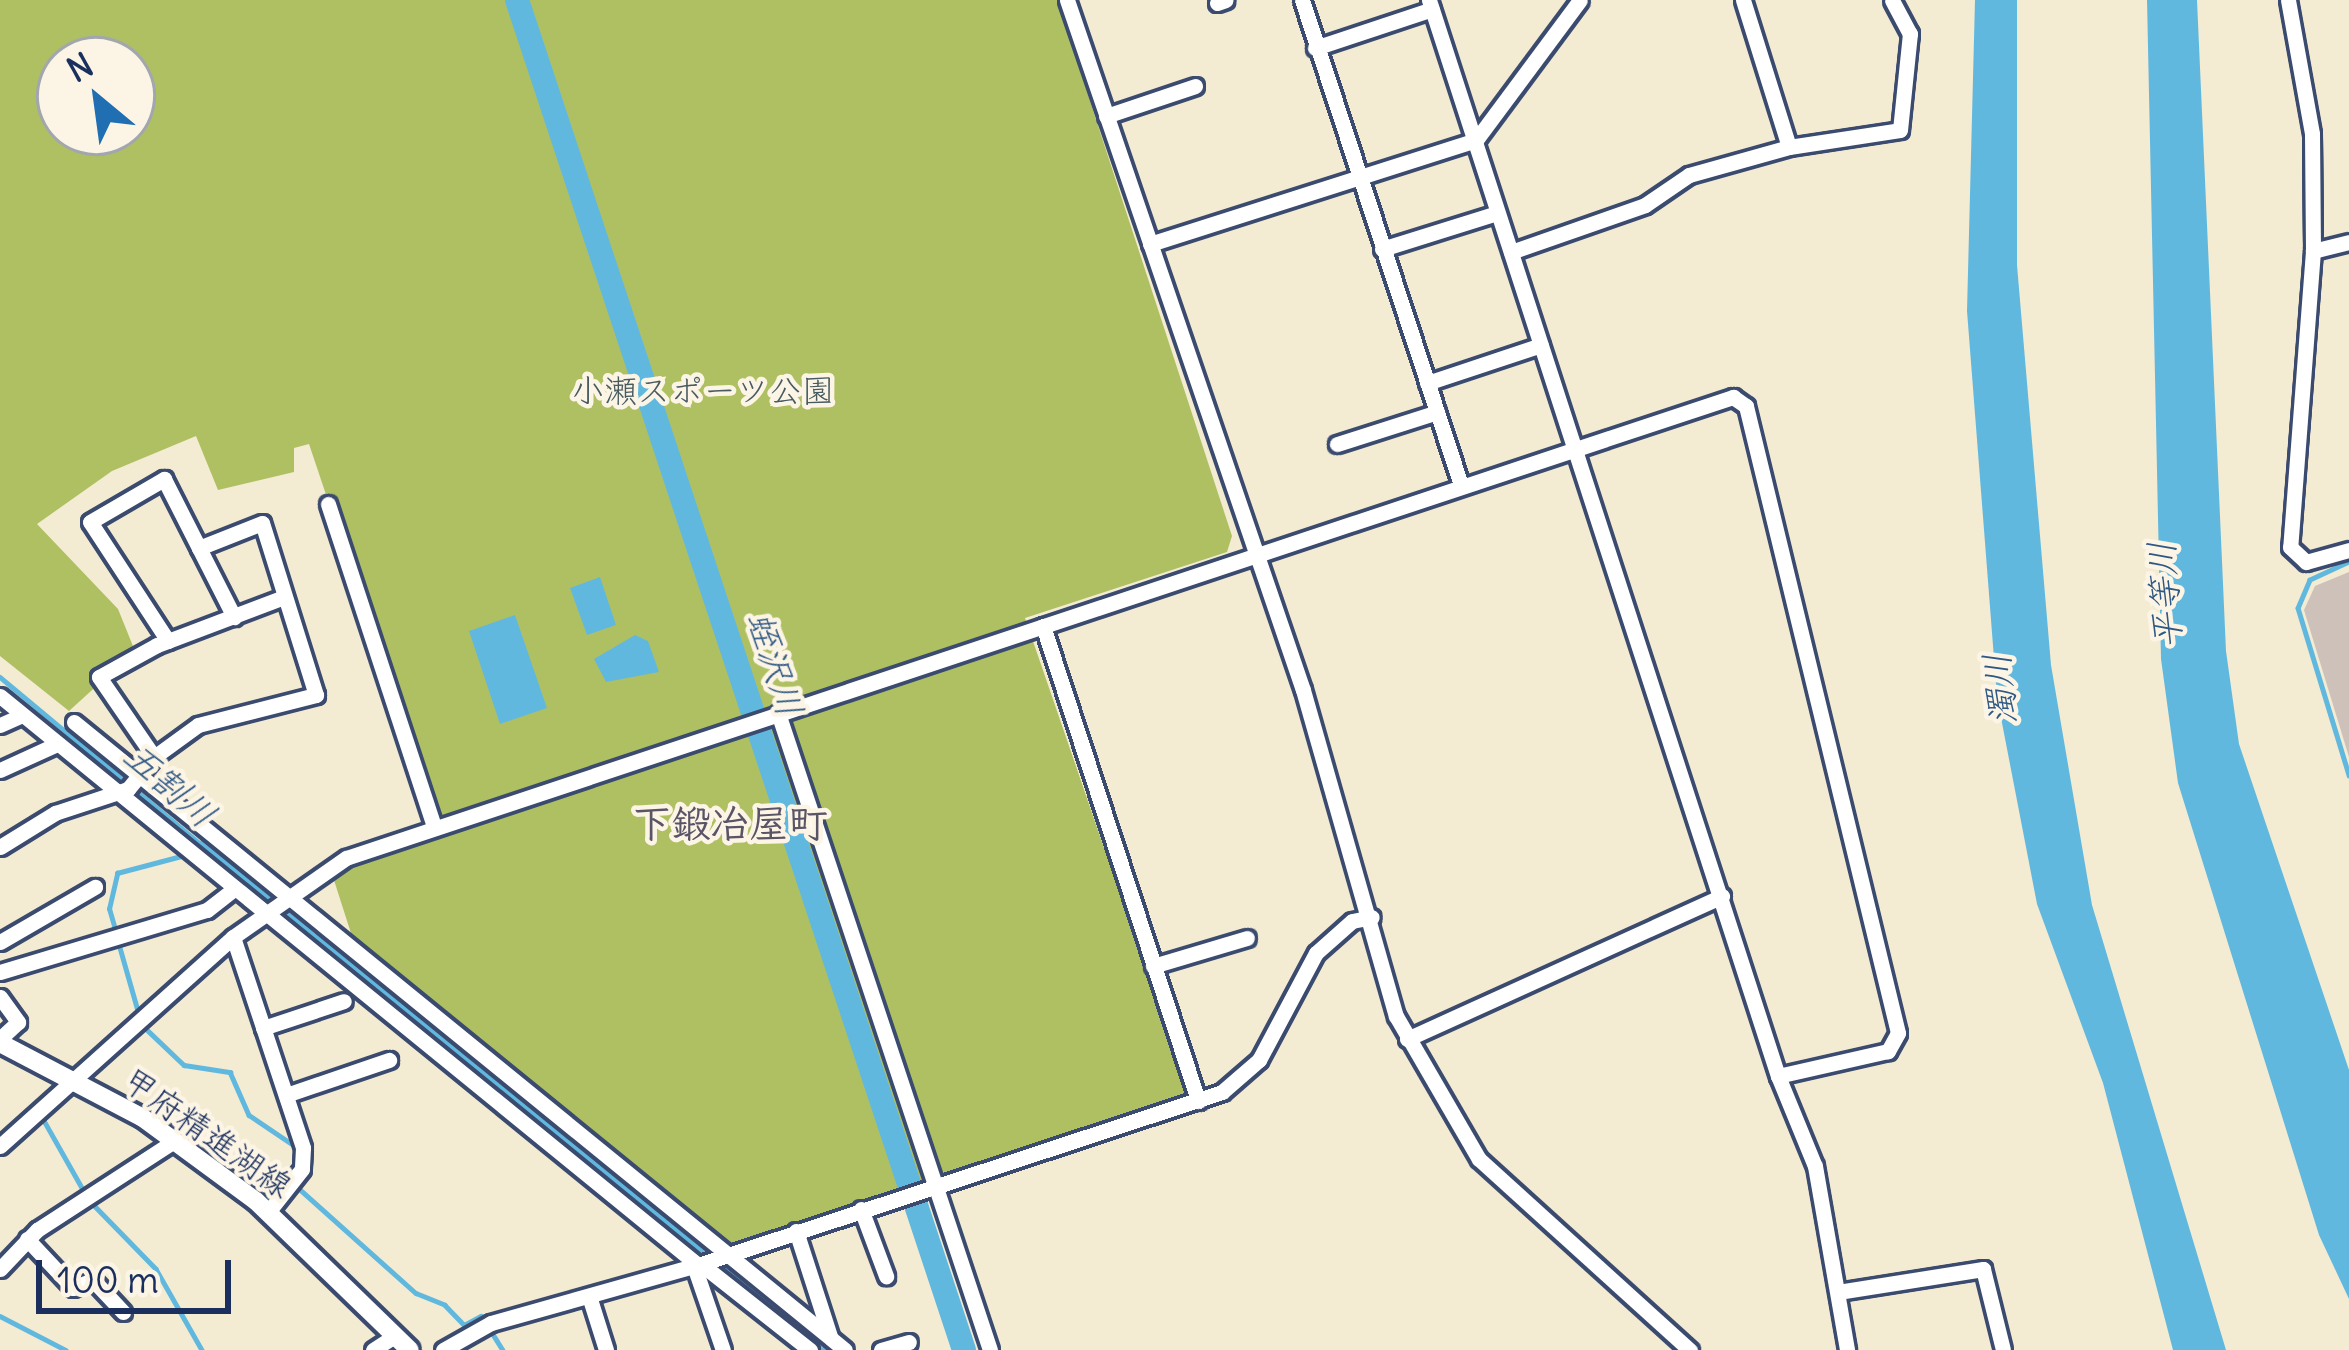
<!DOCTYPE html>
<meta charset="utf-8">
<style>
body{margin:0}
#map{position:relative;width:2349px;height:1350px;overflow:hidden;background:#f3ebd2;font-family:Delius,"Klee One",sans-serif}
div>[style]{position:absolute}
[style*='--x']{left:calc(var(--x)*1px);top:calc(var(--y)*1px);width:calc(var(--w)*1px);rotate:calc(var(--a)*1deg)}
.industrial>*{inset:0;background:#cec1ba}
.green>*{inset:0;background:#afc063}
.water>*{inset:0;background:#61b8de}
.stream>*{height:4.5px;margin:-2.25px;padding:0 2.25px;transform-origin:2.25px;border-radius:2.25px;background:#61b8de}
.river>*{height:24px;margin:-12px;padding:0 12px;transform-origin:12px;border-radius:12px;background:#61b8de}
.roads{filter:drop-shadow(3px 0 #3b4b6f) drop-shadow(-3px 0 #3b4b6f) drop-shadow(0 3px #3b4b6f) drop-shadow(0 -3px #3b4b6f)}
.minor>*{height:15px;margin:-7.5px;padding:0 7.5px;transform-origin:7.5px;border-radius:7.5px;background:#fff}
.major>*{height:18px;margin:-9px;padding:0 9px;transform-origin:9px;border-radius:9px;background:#fff}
span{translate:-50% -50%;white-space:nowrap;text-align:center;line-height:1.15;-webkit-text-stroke:9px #fcf5e5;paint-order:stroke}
.park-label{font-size:33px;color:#475a60}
.street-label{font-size:33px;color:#1b2f5e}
.water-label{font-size:36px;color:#305884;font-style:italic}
.quarter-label{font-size:39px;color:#5a5467;font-weight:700}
.north{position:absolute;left:36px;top:36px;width:120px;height:120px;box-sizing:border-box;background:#fcf5e5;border:3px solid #a2a6af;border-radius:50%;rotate:331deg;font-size:33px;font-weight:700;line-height:48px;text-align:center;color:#1b2f5e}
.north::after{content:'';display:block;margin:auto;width:42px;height:54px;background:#1f6fb2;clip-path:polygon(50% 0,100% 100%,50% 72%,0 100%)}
.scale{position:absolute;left:36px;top:1260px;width:195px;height:54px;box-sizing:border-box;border:6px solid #1b2f5e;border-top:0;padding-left:15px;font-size:36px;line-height:42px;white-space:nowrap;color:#1b2f5e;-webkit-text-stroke:9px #fcf5e5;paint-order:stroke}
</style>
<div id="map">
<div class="industrial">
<div style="clip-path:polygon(2349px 572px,2349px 757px,2304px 610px,2315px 586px)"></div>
</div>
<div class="green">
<div style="clip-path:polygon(evenodd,0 0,1057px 0,1232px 536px,1227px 552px,1025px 618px,1188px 1092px,727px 1254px,500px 1057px,357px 952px,332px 874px,439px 831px,309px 444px,294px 448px,294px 472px,218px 490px,196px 436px,112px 471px,37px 524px,118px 609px,135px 651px,69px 711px,0 656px,0 0,60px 60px,132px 60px,132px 132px,60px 132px,60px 60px)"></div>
</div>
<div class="water">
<div style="clip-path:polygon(1975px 0,2017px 0,2017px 265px,2051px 665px,2092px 905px,2226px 1350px,2173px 1350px,2103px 1083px,2037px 904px,1997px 697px,1967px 311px)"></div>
<div style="clip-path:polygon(2147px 0,2197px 0,2226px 651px,2239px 744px,2349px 1070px,2349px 1299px,2319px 1235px,2178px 783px,2161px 659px)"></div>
<div style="clip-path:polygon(600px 577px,616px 625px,587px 635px,570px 588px)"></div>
<div style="clip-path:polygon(515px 615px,547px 708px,500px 724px,469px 631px)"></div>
<div style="clip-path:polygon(635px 635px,648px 641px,659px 672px,606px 682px,594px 659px)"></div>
</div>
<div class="stream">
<div style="--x:2349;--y:562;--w:43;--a:155.2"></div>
<div style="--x:2310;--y:580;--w:30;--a:113"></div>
<div style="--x:2298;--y:608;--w:175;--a:73"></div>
<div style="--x:0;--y:677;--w:271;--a:39.8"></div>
<div style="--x:208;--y:850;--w:6;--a:171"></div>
<div style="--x:116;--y:933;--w:25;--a:-106"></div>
<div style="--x:109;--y:909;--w:37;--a:-77"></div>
<div style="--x:117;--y:873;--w:70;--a:-14.8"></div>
<div style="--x:119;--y:944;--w:73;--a:74.1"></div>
<div style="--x:142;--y:1025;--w:58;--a:43.6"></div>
<div style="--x:184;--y:1065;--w:47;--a:8.7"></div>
<div style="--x:230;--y:1072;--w:47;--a:66.2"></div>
<div style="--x:249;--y:1115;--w:55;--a:34"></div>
<div style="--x:42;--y:1117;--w:95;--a:60.5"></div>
<div style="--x:89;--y:1200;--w:96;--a:45.8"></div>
<div style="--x:156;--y:1269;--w:93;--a:60.4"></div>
<div style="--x:295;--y:1185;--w:162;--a:41.8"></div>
<div style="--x:416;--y:1293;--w:31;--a:22"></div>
<div style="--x:445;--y:1305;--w:28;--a:46"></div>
<div style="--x:464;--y:1325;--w:19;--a:-28"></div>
<div style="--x:481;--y:1316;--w:7;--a:63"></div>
<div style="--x:0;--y:1316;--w:74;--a:27.3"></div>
<div style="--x:491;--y:1331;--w:22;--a:58"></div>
</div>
<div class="river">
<div style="--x:517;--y:0;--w:1422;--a:71.68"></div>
<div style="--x:208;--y:850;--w:793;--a:39.07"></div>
</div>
<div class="roads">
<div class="minor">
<div style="--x:1067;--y:0;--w:729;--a:71.12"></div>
<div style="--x:1303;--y:690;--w:339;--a:74.1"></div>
<div style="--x:1396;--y:1016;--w:165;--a:59.9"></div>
<div style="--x:1479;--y:1159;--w:285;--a:42.2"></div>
<div style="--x:1302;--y:0;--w:507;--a:71.85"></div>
<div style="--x:1429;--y:0;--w:1131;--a:72.03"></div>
<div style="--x:1743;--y:0;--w:154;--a:72.6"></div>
<div style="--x:2288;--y:0;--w:136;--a:79.8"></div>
<div style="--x:2312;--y:134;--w:117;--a:89.5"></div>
<div style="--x:2313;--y:251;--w:297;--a:94.4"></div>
<div style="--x:2290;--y:547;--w:22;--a:43"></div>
<div style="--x:2306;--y:562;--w:45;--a:-15.6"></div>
<div style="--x:1217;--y:3;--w:9;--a:-18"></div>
<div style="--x:1315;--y:48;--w:123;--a:-18.4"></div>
<div style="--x:1106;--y:116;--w:94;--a:-18.6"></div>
<div style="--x:1150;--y:244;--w:342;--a:-17.7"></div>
<div style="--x:1476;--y:140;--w:174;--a:-53.4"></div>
<div style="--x:1382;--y:249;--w:121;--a:-17.4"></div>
<div style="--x:2313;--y:251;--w:37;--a:-14"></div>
<div style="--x:1511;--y:252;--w:142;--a:-19.3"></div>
<div style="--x:1645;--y:205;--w:53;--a:-34.3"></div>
<div style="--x:1689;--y:175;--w:104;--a:-15.6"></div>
<div style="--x:1789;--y:147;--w:112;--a:-8.7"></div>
<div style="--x:1900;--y:130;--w:97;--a:-84.1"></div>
<div style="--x:1910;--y:34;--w:38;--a:-118"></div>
<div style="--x:1427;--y:383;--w:120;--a:-18.4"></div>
<div style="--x:1337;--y:444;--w:105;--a:-17.7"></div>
<div style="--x:328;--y:504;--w:340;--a:71.8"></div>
<div style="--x:1043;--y:626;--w:500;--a:71.9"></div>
<div style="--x:168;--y:641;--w:142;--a:-123.2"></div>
<div style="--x:90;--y:522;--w:86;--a:-30.2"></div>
<div style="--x:164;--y:479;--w:155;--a:63.1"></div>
<div style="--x:0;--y:696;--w:901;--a:39.19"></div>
<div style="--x:778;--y:713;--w:671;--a:71.59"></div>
<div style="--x:74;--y:722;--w:994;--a:39.16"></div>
<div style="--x:0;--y:725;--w:24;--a:-24"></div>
<div style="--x:154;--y:757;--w:97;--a:-124.5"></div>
<div style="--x:99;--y:677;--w:66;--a:-28.9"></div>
<div style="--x:157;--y:645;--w:136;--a:-20.7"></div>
<div style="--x:0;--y:770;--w:63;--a:-24.5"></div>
<div style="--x:0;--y:847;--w:65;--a:-31.7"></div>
<div style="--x:55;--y:813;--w:77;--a:-18.2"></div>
<div style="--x:128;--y:789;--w:41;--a:-50.9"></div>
<div style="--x:154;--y:757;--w:54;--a:-36"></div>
<div style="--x:198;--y:725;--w:122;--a:-14.3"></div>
<div style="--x:316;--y:695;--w:180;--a:-107.4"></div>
<div style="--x:262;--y:523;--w:68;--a:158.4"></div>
<div style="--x:233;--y:937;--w:222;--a:71.6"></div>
<div style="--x:303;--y:1148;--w:21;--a:93"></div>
<div style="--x:302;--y:1169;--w:53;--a:128.2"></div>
<div style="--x:0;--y:942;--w:110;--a:-30.1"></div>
<div style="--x:1153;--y:966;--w:98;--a:-16.6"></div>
<div style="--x:0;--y:972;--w:216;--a:-16.7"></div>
<div style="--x:207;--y:910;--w:34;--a:-38"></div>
<div style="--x:0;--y:997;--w:31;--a:54"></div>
<div style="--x:18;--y:1022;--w:25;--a:137"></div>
<div style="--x:263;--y:1028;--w:85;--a:-18.4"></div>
<div style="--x:1407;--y:1039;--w:346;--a:-24.4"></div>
<div style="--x:286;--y:1095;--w:109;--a:-18.8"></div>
<div style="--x:0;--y:1146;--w:313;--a:-41.9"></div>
<div style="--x:233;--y:937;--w:138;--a:-35"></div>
<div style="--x:346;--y:858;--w:1462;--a:-18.39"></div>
<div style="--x:1733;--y:397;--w:16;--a:35"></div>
<div style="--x:1746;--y:406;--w:645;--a:76.37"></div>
<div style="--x:1898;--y:1033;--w:21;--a:119"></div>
<div style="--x:1888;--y:1051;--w:113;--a:167.2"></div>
<div style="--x:1778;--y:1076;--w:97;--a:67.7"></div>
<div style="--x:1815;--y:1166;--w:187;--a:80.1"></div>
<div style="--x:861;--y:1209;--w:72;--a:69.5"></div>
<div style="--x:796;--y:1231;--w:110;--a:72.1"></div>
<div style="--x:27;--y:1239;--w:67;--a:46.8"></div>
<div style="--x:73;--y:1288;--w:22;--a:-22"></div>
<div style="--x:93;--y:1280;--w:44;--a:46.8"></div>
<div style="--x:701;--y:1264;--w:139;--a:38.3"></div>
<div style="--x:694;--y:1266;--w:89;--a:71"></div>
<div style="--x:0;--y:1269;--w:54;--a:-46.5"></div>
<div style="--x:37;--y:1230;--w:163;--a:-33"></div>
<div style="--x:1838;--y:1292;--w:147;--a:-9"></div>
<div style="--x:1983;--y:1269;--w:83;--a:76.1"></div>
<div style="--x:589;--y:1296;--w:57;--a:72.5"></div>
<div style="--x:373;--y:1350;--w:27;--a:-33"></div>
<div style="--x:443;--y:1350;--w:55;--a:-29.4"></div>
<div style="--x:491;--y:1323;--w:215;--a:-15.7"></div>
<div style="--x:698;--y:1265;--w:552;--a:-18.27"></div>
<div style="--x:1222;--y:1092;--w:49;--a:-40.9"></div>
<div style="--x:1259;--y:1060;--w:121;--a:-62"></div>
<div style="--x:1316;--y:953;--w:48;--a:-41.6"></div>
<div style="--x:1352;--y:921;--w:20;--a:-11"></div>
<div style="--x:881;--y:1350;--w:29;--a:-16"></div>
</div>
<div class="major">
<div style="--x:0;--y:1043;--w:161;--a:27.7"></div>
<div style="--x:143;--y:1118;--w:140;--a:36.3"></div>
<div style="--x:256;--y:1201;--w:214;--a:44.1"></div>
</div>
</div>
<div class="park-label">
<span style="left:703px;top:391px">小瀬スポーツ公園</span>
</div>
<div class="street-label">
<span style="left:207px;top:1133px;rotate:35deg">甲府精進湖線</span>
</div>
<div class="water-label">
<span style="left:2165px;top:595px;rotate:-94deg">平等川</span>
<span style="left:775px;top:664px;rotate:72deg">蛭沢川</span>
<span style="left:2000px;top:689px;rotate:-96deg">濁川</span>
<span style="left:170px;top:785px;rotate:41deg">五割川</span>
</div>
<div class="quarter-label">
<span style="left:730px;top:824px">下鍛冶屋町</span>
</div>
<div class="north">N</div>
<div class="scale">100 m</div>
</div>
